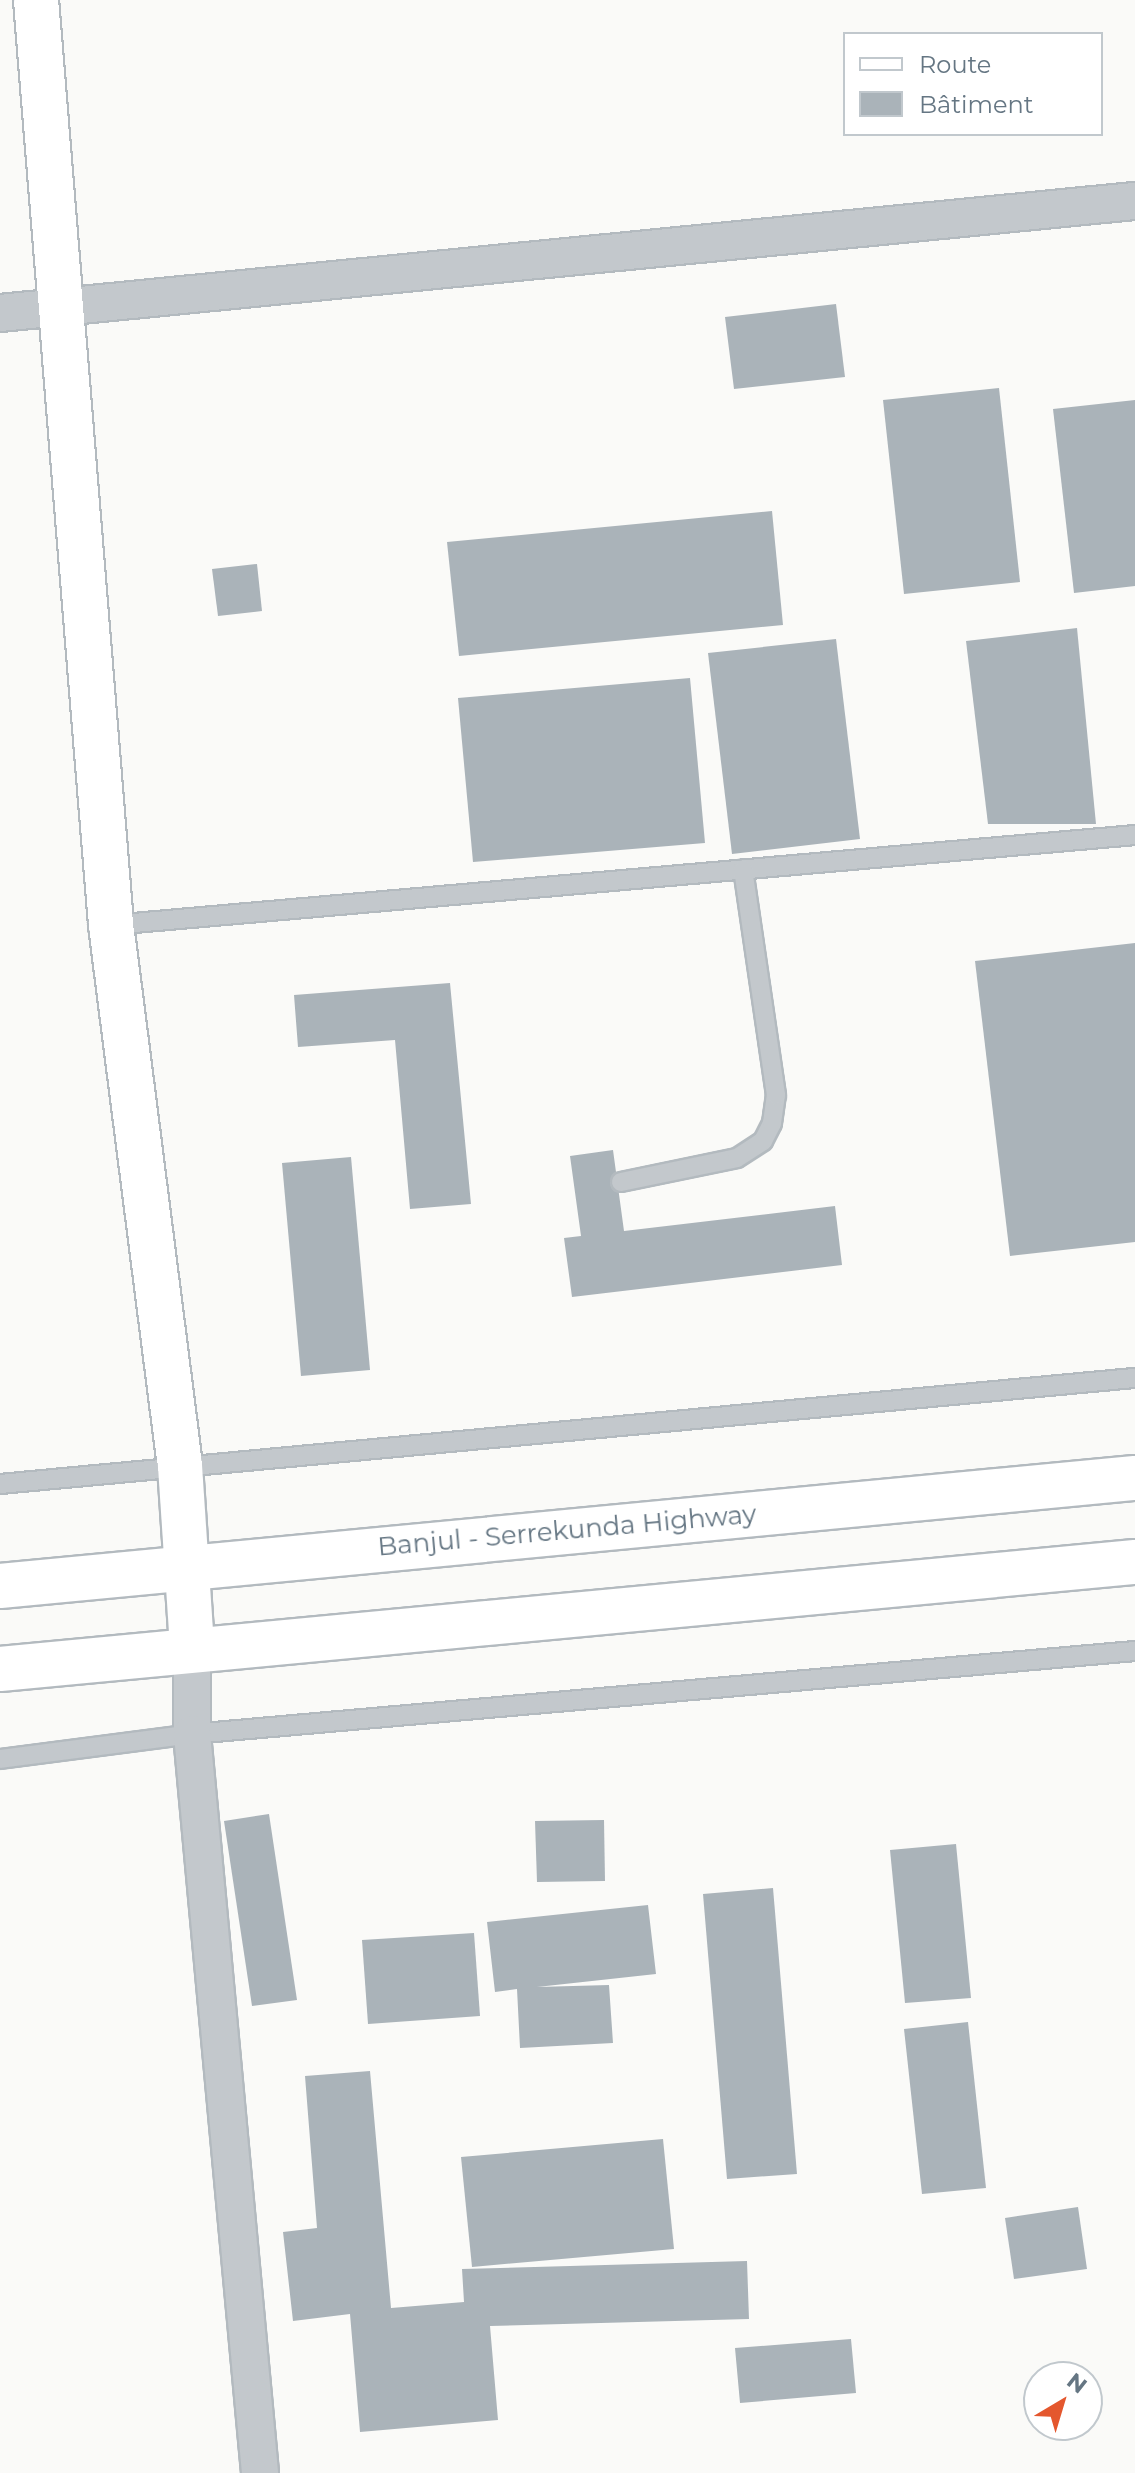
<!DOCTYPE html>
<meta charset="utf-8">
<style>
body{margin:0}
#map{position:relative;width:1135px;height:2473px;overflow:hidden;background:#fafaf8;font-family:Montserrat,sans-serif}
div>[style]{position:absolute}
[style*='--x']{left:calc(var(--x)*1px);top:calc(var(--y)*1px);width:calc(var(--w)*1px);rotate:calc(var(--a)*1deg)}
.building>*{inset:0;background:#aab3b9}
.roads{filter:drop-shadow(2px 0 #b3babf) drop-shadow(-2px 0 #b3babf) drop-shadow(0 2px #b3babf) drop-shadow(0 -2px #b3babf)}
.lane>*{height:18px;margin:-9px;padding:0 9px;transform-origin:9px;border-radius:9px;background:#c3c8cc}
.street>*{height:36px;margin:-18px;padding:0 18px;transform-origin:18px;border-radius:18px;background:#c3c8cc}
.secondary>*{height:44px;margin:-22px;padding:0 22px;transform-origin:22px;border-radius:22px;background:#fff}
.highway>*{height:44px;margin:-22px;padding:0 22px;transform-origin:22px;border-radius:22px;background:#fff}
span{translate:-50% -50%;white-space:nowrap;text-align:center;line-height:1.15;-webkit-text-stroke:8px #fff;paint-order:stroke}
.street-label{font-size:26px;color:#657683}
.legend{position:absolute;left:843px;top:32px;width:260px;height:104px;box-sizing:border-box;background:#fff;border:2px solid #c1c8cd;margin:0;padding:10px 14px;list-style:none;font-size:24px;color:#657683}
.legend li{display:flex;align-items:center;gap:16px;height:40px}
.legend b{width:40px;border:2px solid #c1c8cd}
.north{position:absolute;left:1023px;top:2361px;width:80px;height:80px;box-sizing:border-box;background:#fff;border:2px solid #c1c8cd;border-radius:50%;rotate:38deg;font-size:22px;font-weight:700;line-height:32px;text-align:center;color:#657683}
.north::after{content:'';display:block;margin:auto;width:28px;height:36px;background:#e4572e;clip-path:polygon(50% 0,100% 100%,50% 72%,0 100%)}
</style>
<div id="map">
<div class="building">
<div style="clip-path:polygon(836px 304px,845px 377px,734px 389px,725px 317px)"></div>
<div style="clip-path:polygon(999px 388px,1020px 582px,904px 594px,883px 400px)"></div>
<div style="clip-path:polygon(1135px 400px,1135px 586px,1074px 593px,1053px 409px)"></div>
<div style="clip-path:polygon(772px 511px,783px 625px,459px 656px,447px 542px)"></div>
<div style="clip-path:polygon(257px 564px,262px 611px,218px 616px,212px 569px)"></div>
<div style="clip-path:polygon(1077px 628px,1096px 824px,988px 824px,966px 641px)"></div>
<div style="clip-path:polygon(836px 639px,860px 839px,732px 854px,708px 653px)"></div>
<div style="clip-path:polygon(690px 678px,705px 843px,473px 862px,458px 698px)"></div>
<div style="clip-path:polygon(1135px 943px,1135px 1242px,1010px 1256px,975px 961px)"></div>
<div style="clip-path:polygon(450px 983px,471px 1204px,410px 1209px,395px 1040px,298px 1047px,294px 995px)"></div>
<div style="clip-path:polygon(613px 1150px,624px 1231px,835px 1206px,842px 1265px,572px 1297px,564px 1238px,581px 1236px,570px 1156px)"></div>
<div style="clip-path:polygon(351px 1157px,370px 1370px,301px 1376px,282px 1163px)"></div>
<div style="clip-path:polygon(269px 1814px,297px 2000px,252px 2006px,224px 1821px)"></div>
<div style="clip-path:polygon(604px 1820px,605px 1881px,537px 1882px,535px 1821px)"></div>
<div style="clip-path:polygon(956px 1844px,971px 1998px,905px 2003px,890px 1850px)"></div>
<div style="clip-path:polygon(773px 1888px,797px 2174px,727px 2179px,703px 1894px)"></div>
<div style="clip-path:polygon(648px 1905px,656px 1974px,537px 1987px,609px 1985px,613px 2043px,520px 2048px,517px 1989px,495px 1992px,487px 1922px)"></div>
<div style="clip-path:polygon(474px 1933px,480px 2016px,368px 2024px,362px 1940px)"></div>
<div style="clip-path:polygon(968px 2022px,986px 2188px,922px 2194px,904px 2029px)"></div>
<div style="clip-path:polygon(370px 2071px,391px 2308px,464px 2302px,462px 2269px,747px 2261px,749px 2319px,490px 2326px,498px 2420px,360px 2432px,350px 2314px,293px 2321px,283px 2232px,317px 2228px,305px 2076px)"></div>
<div style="clip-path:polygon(663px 2139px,674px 2249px,472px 2267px,461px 2157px)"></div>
<div style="clip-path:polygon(1078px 2207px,1087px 2269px,1014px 2279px,1005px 2218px)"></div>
<div style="clip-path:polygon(851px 2339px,856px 2393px,740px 2403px,735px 2348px)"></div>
</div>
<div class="roads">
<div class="lane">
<div style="--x:111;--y:925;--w:1028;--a:-5.02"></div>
<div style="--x:621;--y:1182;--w:118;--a:-11.7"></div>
<div style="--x:737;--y:1158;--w:31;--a:-33"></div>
<div style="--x:763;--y:1141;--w:20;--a:-63"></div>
<div style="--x:772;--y:1123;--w:28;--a:-82"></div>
<div style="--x:776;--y:1095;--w:228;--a:-98.3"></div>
<div style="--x:0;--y:1484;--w:1140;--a:-5.34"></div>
<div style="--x:0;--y:1759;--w:194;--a:-7.4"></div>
<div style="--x:192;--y:1734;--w:947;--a:-5.03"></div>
</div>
<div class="street">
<div style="--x:0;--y:313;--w:1141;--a:-5.64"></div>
<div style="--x:192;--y:1649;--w:85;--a:90"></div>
<div style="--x:192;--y:1734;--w:742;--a:84.74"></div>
</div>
<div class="secondary">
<div style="--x:36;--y:0;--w:928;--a:85.36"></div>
<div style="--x:111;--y:925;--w:545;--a:82.73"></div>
<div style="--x:180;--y:1466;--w:183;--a:86.2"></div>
</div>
<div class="highway">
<div style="--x:0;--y:1586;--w:1140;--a:-5.44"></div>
<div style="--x:0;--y:1669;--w:1140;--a:-5.39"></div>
</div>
</div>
<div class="street-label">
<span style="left:567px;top:1531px;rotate:-5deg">Banjul - Serrekunda Highway</span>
</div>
<ul class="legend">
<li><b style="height:10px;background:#fff"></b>Route</li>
<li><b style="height:22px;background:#aab3b9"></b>Bâtiment</li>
</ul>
<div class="north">N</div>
</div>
